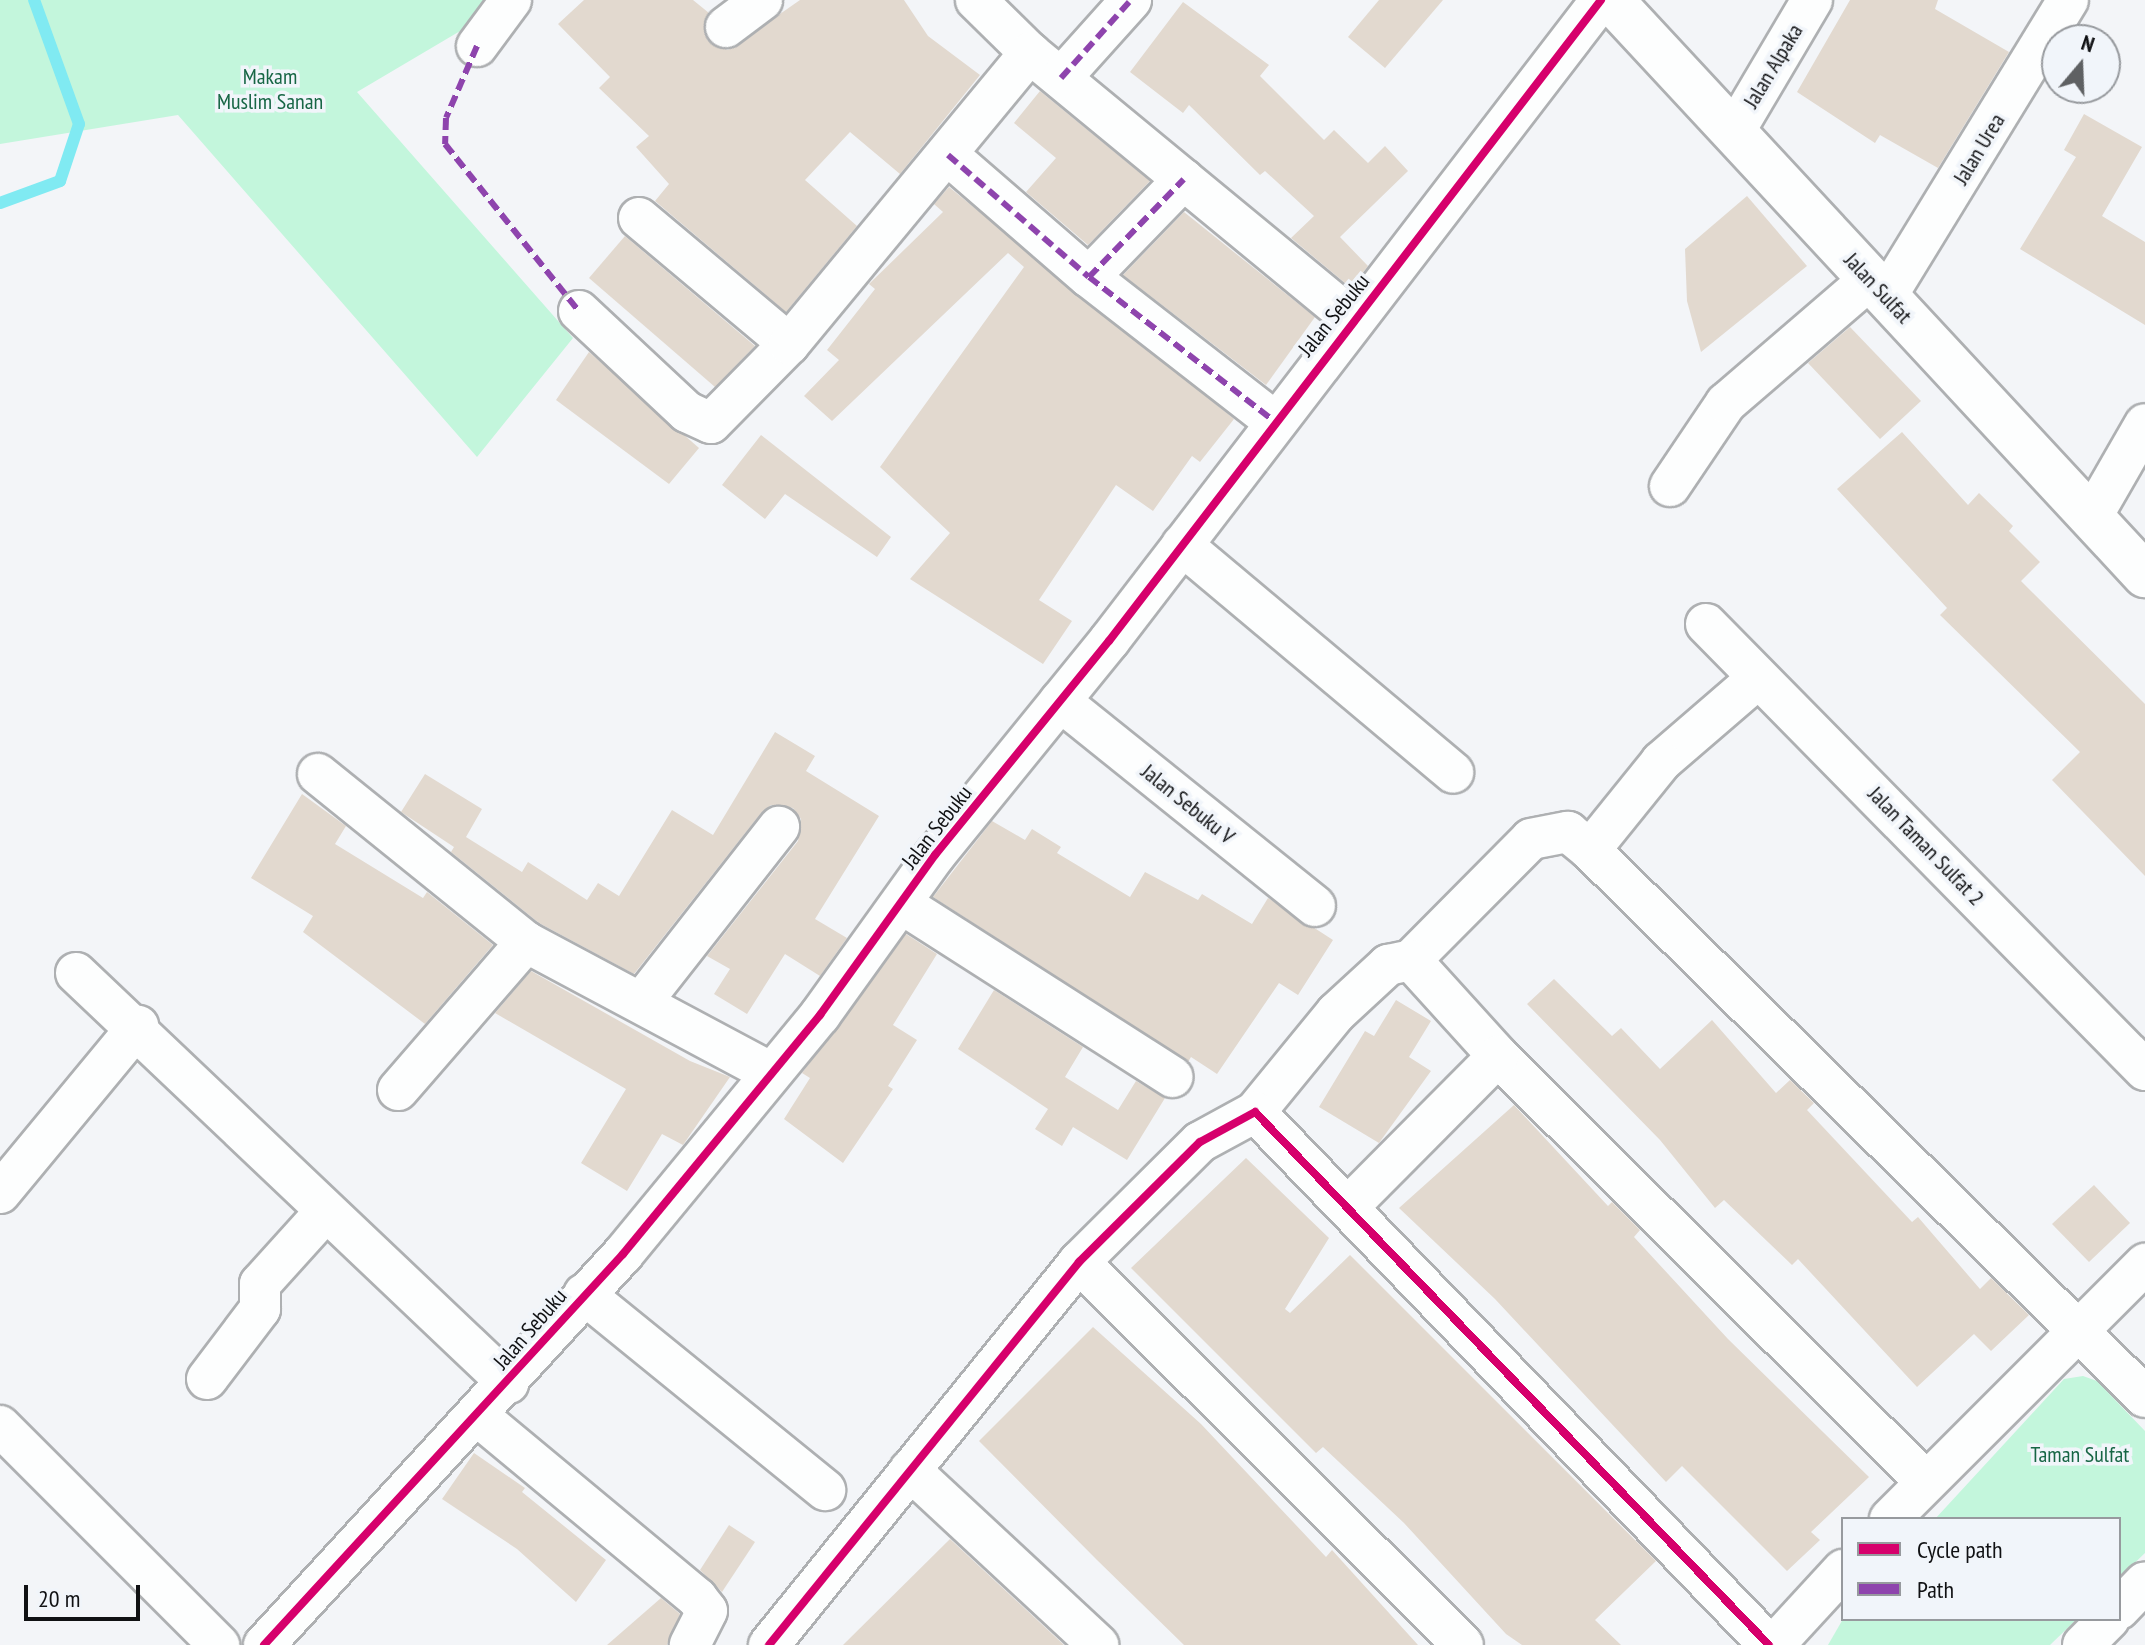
<!DOCTYPE html>
<style>
body{margin:0}
#map{position:relative;width:2145px;height:1645px;overflow:hidden;background:#f3f5f8;font-family:"PT Sans Narrow",sans-serif}
div>[style]{position:absolute}
[style*='--x']{left:calc(var(--x)*1px);top:calc(var(--y)*1px);width:calc(var(--w)*1px);rotate:calc(var(--a)*1deg)}
.green>*{inset:0;background:#c3f6dc}
.stream>*{height:12px;margin:-6px;padding:0 6px;transform-origin:6px;border-radius:6px;background:#80eaf2}
.building>*{inset:0;background:#e2d9cf}
.roads{filter:drop-shadow(2px 0 #aeb0b2) drop-shadow(-2px 0 #aeb0b2) drop-shadow(0 2px #aeb0b2) drop-shadow(0 -2px #aeb0b2)}
.minor>*{height:40px;margin:-20px;padding:0 20px;transform-origin:20px;border-radius:20px;background:#fdfefe}
.major>*{height:44px;margin:-22px;padding:0 22px;transform-origin:22px;border-radius:22px;background:#fdfefe}
.quiet>*{height:6px;margin-top:-3px;transform-origin:0;background:repeating-linear-gradient(90deg,#8e44ad 0 12px,transparent 0 18px)}
.cycleway>*{height:8px;margin:-4px;padding:0 4px;transform-origin:4px;border-radius:4px;background:#d6006c}
span{translate:-50% -50%;white-space:nowrap;text-align:center;line-height:1.15;-webkit-text-stroke:7px #f1f5fa;paint-order:stroke}
.street-label{font-size:22px;color:#101113}
.park-label{font-size:22px;color:#176645}
.legend{position:absolute;left:1841px;top:1517px;width:280px;height:104px;box-sizing:border-box;background:#f1f5fa;border:2px solid #979a9e;margin:0;padding:10px 14px;list-style:none;font-size:24px;color:#101113}
.legend li{display:flex;align-items:center;gap:16px;height:40px}
.legend b{width:40px;border:2px solid #979a9e}
.north{position:absolute;left:2041px;top:24px;width:80px;height:80px;box-sizing:border-box;background:#f1f5fa;border:2px solid #979a9e;border-radius:50%;rotate:19deg;font-size:22px;font-weight:700;line-height:32px;text-align:center;color:#101113}
.north::after{content:'';display:block;margin:auto;width:28px;height:36px;background:#5f6163;clip-path:polygon(50% 0,100% 100%,50% 72%,0 100%)}
.scale{position:absolute;left:24px;top:1585px;width:116px;height:36px;box-sizing:border-box;border:4px solid #101113;border-top:0;padding-left:10px;font-size:24px;line-height:28px;white-space:nowrap;color:#101113;-webkit-text-stroke:6px #f1f5fa;paint-order:stroke}
</style>
<div id="map">
<div class="green">
<div style="clip-path:polygon(0 0,491px 0,472px 24px,357px 92px,573px 338px,477px 457px,178px 115px,0 144px)"></div>
<div style="clip-path:polygon(2083px 1376px,2097px 1381px,2145px 1431px,2145px 1553px,2119px 1578px,2119px 1519px,1935px 1519px,2064px 1379px)"></div>
<div style="clip-path:polygon(1843px 1619px,2077px 1619px,2050px 1645px,1828px 1645px)"></div>
</div>
<div class="stream">
<div style="--x:0;--y:203;--w:64;--a:-20.1"></div>
<div style="--x:60;--y:181;--w:60;--a:-71.6"></div>
<div style="--x:79;--y:124;--w:132;--a:-109.9"></div>
</div>
<div class="building">
<div style="clip-path:polygon(584px 0,693px 0,709px 13px,707px 40px,728px 50px,800px 0,904px 0,928px 36px,980px 75px,900px 174px,850px 132px,805px 180px,857px 226px,786px 312px,655px 201px,669px 184px,636px 147px,649px 136px,599px 88px,610px 77px,558px 24px)"></div>
<div style="clip-path:polygon(1379px 0,1443px 0,1385px 68px,1348px 37px)"></div>
<div style="clip-path:polygon(1850px 0,1938px 0,1935px 9px,2009px 52px,1938px 168px,1880px 135px,1875px 143px,1797px 92px)"></div>
<div style="clip-path:polygon(1183px 2px,1269px 65px,1260px 76px,1324px 140px,1334px 130px,1368px 163px,1385px 146px,1408px 171px,1340px 237px,1368px 266px,1351px 288px,1291px 238px,1314px 216px,1265px 171px,1260px 175px,1189px 105px,1183px 113px,1130px 72px)"></div>
<div style="clip-path:polygon(1040px 91px,1150px 181px,1088px 245px,1026px 192px,1056px 158px,1014px 123px)"></div>
<div style="clip-path:polygon(2084px 114px,2142px 147px,2102px 216px,2145px 242px,2145px 325px,2020px 249px,2076px 157px,2064px 150px)"></div>
<div style="clip-path:polygon(949px 187px,1234px 419px,1200px 462px,1192px 456px,1153px 511px,1116px 485px,1039px 600px,1072px 621px,1043px 664px,910px 579px,950px 533px,880px 467px,1024px 267px,1008px 253px,832px 421px,804px 396px,839px 360px,827px 350px,875px 289px,869px 284px,943px 212px,934px 204px)"></div>
<div style="clip-path:polygon(1747px 196px,1807px 266px,1701px 352px,1687px 301px,1685px 249px)"></div>
<div style="clip-path:polygon(1184px 212px,1315px 317px,1266px 385px,1123px 275px)"></div>
<div style="clip-path:polygon(625px 236px,755px 346px,715px 387px,589px 278px)"></div>
<div style="clip-path:polygon(1850px 327px,1921px 401px,1880px 439px,1808px 363px)"></div>
<div style="clip-path:polygon(589px 352px,699px 448px,669px 484px,556px 400px)"></div>
<div style="clip-path:polygon(1902px 432px,1968px 505px,1979px 493px,2013px 526px,2009px 531px,2040px 562px,2021px 581px,2145px 704px,2145px 876px,2052px 780px,2080px 752px,1940px 615px,1947px 608px,1837px 489px)"></div>
<div style="clip-path:polygon(761px 435px,891px 537px,877px 557px,785px 494px,765px 519px,722px 485px)"></div>
<div style="clip-path:polygon(775px 732px,815px 756px,806px 771px,879px 816px,815px 919px,847px 938px,820px 976px,785px 954px,747px 1014px,714px 994px,730px 969px,707px 956px,798px 841px,801px 819px,793px 808px,771px 805px,761px 813px,634px 974px,539px 923px,451px 852px,454px 847px,401px 812px,425px 774px,482px 809px,466px 837px,522px 872px,528px 862px,587px 900px,598px 883px,619px 896px,672px 810px,713px 835px)"></div>
<div style="clip-path:polygon(302px 794px,346px 826px,335px 844px,423px 898px,427px 892px,493px 945px,425px 1024px,303px 932px,313px 916px,251px 878px)"></div>
<div style="clip-path:polygon(992px 821px,1025px 840px,1032px 829px,1061px 847px,1057px 853px,1130px 897px,1145px 872px,1198px 900px,1202px 894px,1252px 924px,1268px 898px,1333px 940px,1298px 995px,1279px 983px,1217px 1074px,1191px 1057px,1188px 1062px,933px 897px)"></div>
<div style="clip-path:polygon(906px 934px,937px 954px,893px 1025px,917px 1040px,888px 1086px,893px 1089px,843px 1163px,784px 1119px,810px 1078px,802px 1073px)"></div>
<div style="clip-path:polygon(531px 971px,690px 1061px,730px 1077px,683px 1145px,662px 1134px,627px 1191px,581px 1163px,626px 1089px,495px 1013px)"></div>
<div style="clip-path:polygon(1554px 979px,1612px 1036px,1621px 1028px,1660px 1069px,1712px 1020px,1776px 1093px,1790px 1080px,1814px 1103px,1807px 1110px,1912px 1222px,1918px 1217px,1980px 1289px,1991px 1278px,2029px 1315px,1991px 1351px,1974px 1334px,1917px 1387px,1798px 1259px,1792px 1265px,1724px 1200px,1715px 1208px,1660px 1140px,1527px 1004px)"></div>
<div style="clip-path:polygon(994px 990px,1083px 1047px,1065px 1077px,1118px 1110px,1136px 1081px,1165px 1098px,1127px 1160px,1073px 1127px,1062px 1146px,1035px 1129px,1048px 1109px,958px 1049px)"></div>
<div style="clip-path:polygon(1396px 1000px,1431px 1021px,1409px 1057px,1431px 1071px,1379px 1143px,1319px 1107px,1365px 1031px,1374px 1036px)"></div>
<div style="clip-path:polygon(1514px 1105px,1608px 1206px,1612px 1202px,1640px 1230px,1634px 1237px,1728px 1339px,1869px 1477px,1811px 1532px,1820px 1540px,1787px 1571px,1682px 1466px,1666px 1482px,1495px 1299px,1399px 1208px)"></div>
<div style="clip-path:polygon(1246px 1158px,1329px 1238px,1285px 1309px,1290px 1313px,1350px 1255px,1656px 1561px,1595px 1620px,1621px 1645px,1522px 1645px,1506px 1634px,1404px 1523px,1323px 1447px,1316px 1453px,1131px 1268px)"></div>
<div style="clip-path:polygon(2094px 1185px,2130px 1223px,2089px 1262px,2052px 1224px)"></div>
<div style="clip-path:polygon(1093px 1327px,1201px 1424px,1326px 1557px,1332px 1550px,1418px 1645px,1184px 1645px,1097px 1560px,979px 1441px)"></div>
<div style="clip-path:polygon(474px 1453px,525px 1488px,522px 1492px,606px 1560px,576px 1602px,517px 1549px,442px 1499px)"></div>
<div style="clip-path:polygon(729px 1525px,755px 1542px,722px 1592px,700px 1570px)"></div>
<div style="clip-path:polygon(950px 1539px,1064px 1645px,843px 1645px)"></div>
<div style="clip-path:polygon(661px 1598px,680px 1614px,667px 1645px,607px 1645px)"></div>
</div>
<div class="roads">
<div class="minor">
<div style="--x:976;--y:0;--w:76;--a:44.5"></div>
<div style="--x:1030;--y:53;--w:418;--a:39.5"></div>
<div style="--x:726;--y:27;--w:45;--a:-36.9"></div>
<div style="--x:477;--y:46;--w:57;--a:-53.5"></div>
<div style="--x:1061;--y:78;--w:105;--a:-48.1"></div>
<div style="--x:1734;--y:132;--w:153;--a:-59.4"></div>
<div style="--x:948;--y:155;--w:186;--a:40.9"></div>
<div style="--x:1089;--y:277;--w:233;--a:37.9"></div>
<div style="--x:639;--y:218;--w:196;--a:40"></div>
<div style="--x:1089;--y:277;--w:136;--a:-45.9"></div>
<div style="--x:1886;--y:297;--w:348;--a:-58.5"></div>
<div style="--x:579;--y:311;--w:148;--a:43.1"></div>
<div style="--x:687;--y:412;--w:26;--a:25"></div>
<div style="--x:711;--y:423;--w:111;--a:-45.4"></div>
<div style="--x:789;--y:344;--w:378;--a:-50.4"></div>
<div style="--x:1670;--y:486;--w:100;--a:-56"></div>
<div style="--x:1726;--y:403;--w:190;--a:-40.7"></div>
<div style="--x:2091;--y:518;--w:108;--a:-60.1"></div>
<div style="--x:1182;--y:545;--w:354;--a:40"></div>
<div style="--x:1706;--y:624;--w:626;--a:45.45"></div>
<div style="--x:1757;--y:679;--w:127;--a:139.2"></div>
<div style="--x:1661;--y:762;--w:113;--a:128.9"></div>
<div style="--x:1590;--y:850;--w:779;--a:44.58"></div>
<div style="--x:1060;--y:701;--w:327;--a:38.8"></div>
<div style="--x:318;--y:774;--w:267;--a:38.9"></div>
<div style="--x:526;--y:942;--w:276;--a:28.1"></div>
<div style="--x:902;--y:904;--w:321;--a:32.6"></div>
<div style="--x:1411;--y:960;--w:170;--a:-45.2"></div>
<div style="--x:1531;--y:839;--w:38;--a:-11"></div>
<div style="--x:1568;--y:832;--w:28;--a:39"></div>
<div style="--x:76;--y:973;--w:596;--a:43.5"></div>
<div style="--x:644;--y:999;--w:219;--a:-51.9"></div>
<div style="--x:398;--y:1090;--w:196;--a:-49.1"></div>
<div style="--x:1255;--y:1112;--w:128;--a:-50.7"></div>
<div style="--x:1336;--y:1013;--w:71;--a:-42.7"></div>
<div style="--x:1388;--y:965;--w:24;--a:-12"></div>
<div style="--x:1411;--y:960;--w:130;--a:47.8"></div>
<div style="--x:1498;--y:1056;--w:602;--a:44.87"></div>
<div style="--x:0;--y:1193;--w:217;--a:-50.4"></div>
<div style="--x:1349;--y:1206;--w:211;--a:-45.2"></div>
<div style="--x:1079;--y:1262;--w:542;--a:44.93"></div>
<div style="--x:584;--y:1294;--w:311;--a:39.1"></div>
<div style="--x:207;--y:1379;--w:88;--a:-52.9"></div>
<div style="--x:260;--y:1309;--w:25;--a:-90"></div>
<div style="--x:260;--y:1284;--w:97;--a:-47.9"></div>
<div style="--x:478;--y:1416;--w:285;--a:39.7"></div>
<div style="--x:697;--y:1598;--w:16;--a:52"></div>
<div style="--x:707;--y:1611;--w:38;--a:117"></div>
<div style="--x:0;--y:1426;--w:310;--a:45"></div>
<div style="--x:910;--y:1470;--w:257;--a:42.9"></div>
<div style="--x:1890;--y:1519;--w:361;--a:-45"></div>
<div style="--x:2119;--y:1609;--w:37;--a:-46"></div>
<div style="--x:264;--y:1645;--w:531;--a:-47.44"></div>
<div style="--x:623;--y:1254;--w:310;--a:-50.5"></div>
<div style="--x:820;--y:1015;--w:197;--a:-54.3"></div>
<div style="--x:935;--y:855;--w:276;--a:-50.9"></div>
<div style="--x:1109;--y:641;--w:808;--a:-52.49"></div>
<div style="--x:769;--y:1645;--w:493;--a:-51"></div>
<div style="--x:1079;--y:1262;--w:170;--a:-44.8"></div>
<div style="--x:1200;--y:1142;--w:63;--a:-28.6"></div>
<div style="--x:1255;--y:1112;--w:740;--a:46.04"></div>
<div style="--x:1774;--y:1645;--w:102;--a:-47.4"></div>
<div style="--x:2083;--y:1645;--w:37;--a:-45"></div>
</div>
<div class="major">
<div style="--x:1611;--y:0;--w:785;--a:47.12"></div>
</div>
</div>
<div class="quiet">
<div style="--x:477;--y:46;--w:78;--a:113.3"></div>
<div style="--x:446;--y:118;--w:26;--a:92"></div>
<div style="--x:445;--y:144;--w:214;--a:51.3"></div>
<div style="--x:1061;--y:78;--w:105;--a:-48.1"></div>
<div style="--x:948;--y:155;--w:186;--a:40.9"></div>
<div style="--x:1089;--y:277;--w:233;--a:37.9"></div>
<div style="--x:1089;--y:277;--w:136;--a:-45.9"></div>
</div>
<div class="cycleway">
<div style="--x:264;--y:1645;--w:531;--a:-47.44"></div>
<div style="--x:623;--y:1254;--w:310;--a:-50.5"></div>
<div style="--x:820;--y:1015;--w:197;--a:-54.3"></div>
<div style="--x:935;--y:855;--w:276;--a:-50.9"></div>
<div style="--x:1109;--y:641;--w:808;--a:-52.49"></div>
<div style="--x:769;--y:1645;--w:493;--a:-51"></div>
<div style="--x:1079;--y:1262;--w:170;--a:-44.8"></div>
<div style="--x:1200;--y:1142;--w:63;--a:-28.6"></div>
<div style="--x:1255;--y:1112;--w:740;--a:46.04"></div>
</div>
<div class="street-label">
<span style="left:1773px;top:66px;rotate:-59deg">Jalan Alpaka</span>
<span style="left:1979px;top:149px;rotate:-59deg">Jalan Urea</span>
<span style="left:1878px;top:288px;rotate:47deg">Jalan Sulfat</span>
<span style="left:1334px;top:315px;rotate:-51deg">Jalan Sebuku</span>
<span style="left:1188px;top:804px;rotate:39deg">Jalan Sebuku V</span>
<span style="left:937px;top:827px;rotate:-52deg">Jalan Sebuku</span>
<span style="left:1926px;top:846px;rotate:46deg">Jalan Taman Sulfat 2</span>
<span style="left:530px;top:1329px;rotate:-49deg">Jalan Sebuku</span>
</div>
<div class="park-label">
<span style="left:270px;top:89px">Makam<br>Muslim Sanan</span>
<span style="left:2080px;top:1455px">Taman Sulfat</span>
</div>
<ul class="legend">
<li><b style="height:10px;background:#d6006c"></b>Cycle path</li>
<li><b style="height:10px;background:#8e44ad"></b>Path</li>
</ul>
<div class="north">N</div>
<div class="scale">20 m</div>
</div>
